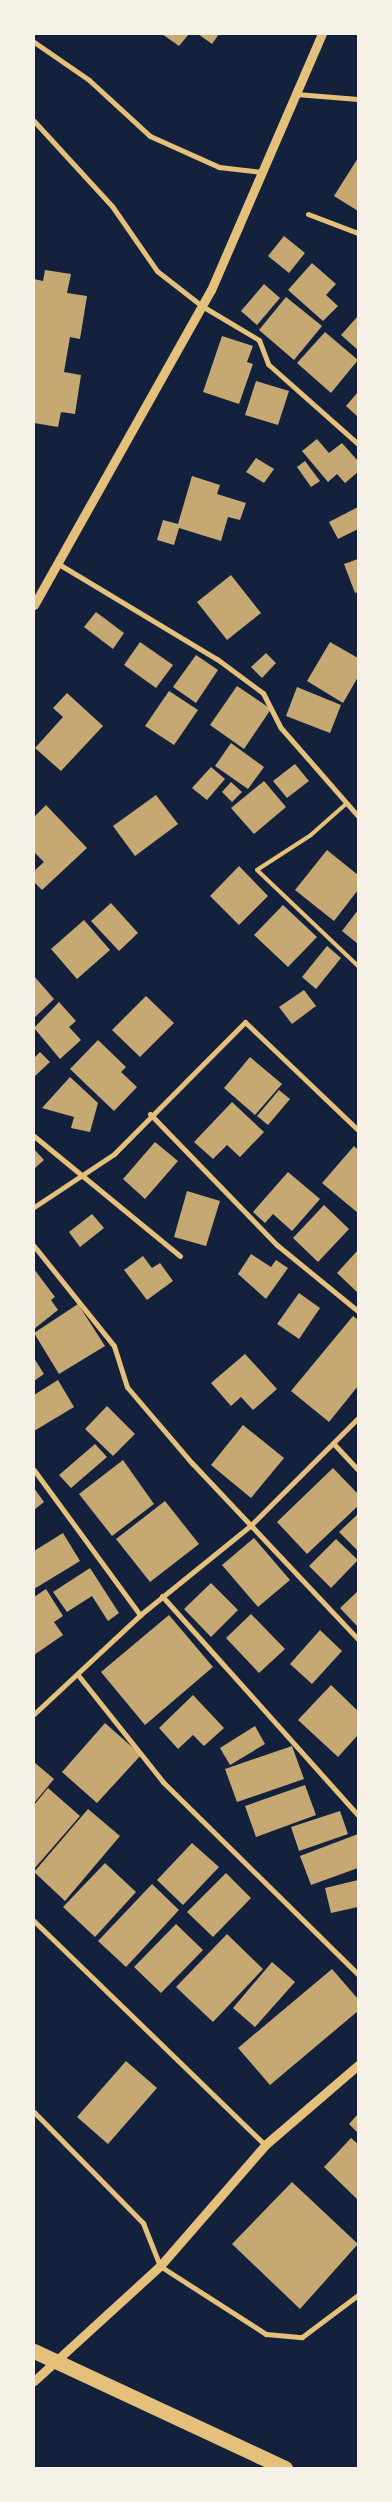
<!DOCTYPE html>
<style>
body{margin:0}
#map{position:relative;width:392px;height:2502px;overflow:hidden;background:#14213d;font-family:"DejaVu Sans",sans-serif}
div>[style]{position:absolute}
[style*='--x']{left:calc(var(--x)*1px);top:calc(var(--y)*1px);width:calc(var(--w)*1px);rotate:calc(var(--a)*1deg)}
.building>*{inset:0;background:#c6a872}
.service>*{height:4px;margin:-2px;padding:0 2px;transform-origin:2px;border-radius:2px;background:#e5c07b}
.minor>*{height:5px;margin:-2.5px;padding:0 2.5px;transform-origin:2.5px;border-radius:2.5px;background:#e5c07b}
.tertiary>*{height:9px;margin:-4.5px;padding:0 4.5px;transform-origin:4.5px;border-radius:4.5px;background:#e5c07b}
.motorway>*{height:15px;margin:-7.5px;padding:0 7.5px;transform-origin:7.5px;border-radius:7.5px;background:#e5c07b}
span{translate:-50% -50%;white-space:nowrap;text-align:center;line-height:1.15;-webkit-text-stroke:4px #f6f1e7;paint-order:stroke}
.frame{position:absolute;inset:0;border:35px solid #f6f1e7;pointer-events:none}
</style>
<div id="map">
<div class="building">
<div style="clip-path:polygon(162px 34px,189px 34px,179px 46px)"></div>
<div style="clip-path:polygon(198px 34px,219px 34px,212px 44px)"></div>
<div style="clip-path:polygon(358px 158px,358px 211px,334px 196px)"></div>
<div style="clip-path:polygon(284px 236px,305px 253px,289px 273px,268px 256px)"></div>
<div style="clip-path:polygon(312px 263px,336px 284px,326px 295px,338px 306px,323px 321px,288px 290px)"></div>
<div style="clip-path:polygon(45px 270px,71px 274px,67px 293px,87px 296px,80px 339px,70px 337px,64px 372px,81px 375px,75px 414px,61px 412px,58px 427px,34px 423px,34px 279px,43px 281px)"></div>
<div style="clip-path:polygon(264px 284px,280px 298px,257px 325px,241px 311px)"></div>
<div style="clip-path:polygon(286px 297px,322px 326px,294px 360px,259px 330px)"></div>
<div style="clip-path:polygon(358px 316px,358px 350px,341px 335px)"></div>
<div style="clip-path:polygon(325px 332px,358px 360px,331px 393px,297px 363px)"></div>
<div style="clip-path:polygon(222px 336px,253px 346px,247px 362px,253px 364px,239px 404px,203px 392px)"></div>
<div style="clip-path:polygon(256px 381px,289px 391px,278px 425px,245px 415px)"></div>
<div style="clip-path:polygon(358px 392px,358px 417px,346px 406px)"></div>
<div style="clip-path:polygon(317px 439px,329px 453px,342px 443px,358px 461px,358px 472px,345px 483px,337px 474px,328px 482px,302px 451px)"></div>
<div style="clip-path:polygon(256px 458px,274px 469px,264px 483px,246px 472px)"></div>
<div style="clip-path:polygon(305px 461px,320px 481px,311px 487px,297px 467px)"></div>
<div style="clip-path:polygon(192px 476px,220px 485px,217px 494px,246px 503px,240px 520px,228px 517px,221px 541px,179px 528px,174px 545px,157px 540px,163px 520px,178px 524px)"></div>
<div style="clip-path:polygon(358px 507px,358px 529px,338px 539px,329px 522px)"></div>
<div style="clip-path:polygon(358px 559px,358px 592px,355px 593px,344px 564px)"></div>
<div style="clip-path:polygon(231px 575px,261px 613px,227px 640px,197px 602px)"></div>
<div style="clip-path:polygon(96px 612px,124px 633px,113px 649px,84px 627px)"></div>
<div style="clip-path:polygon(140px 642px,173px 665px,156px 688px,124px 665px)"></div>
<div style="clip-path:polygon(330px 642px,358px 658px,358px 677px,343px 703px,307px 681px)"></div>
<div style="clip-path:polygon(266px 653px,276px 663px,262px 678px,251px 667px)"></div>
<div style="clip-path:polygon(196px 655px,218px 670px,196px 703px,173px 687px)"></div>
<div style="clip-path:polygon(237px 686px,271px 709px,244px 749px,210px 725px)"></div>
<div style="clip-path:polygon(297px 687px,341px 705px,330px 733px,286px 716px)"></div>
<div style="clip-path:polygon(169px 691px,198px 710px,174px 745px,145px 726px)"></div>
<div style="clip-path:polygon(67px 693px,103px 726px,61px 771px,35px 748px,63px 717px,53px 708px)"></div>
<div style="clip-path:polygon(231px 743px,264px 767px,248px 789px,215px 766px)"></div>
<div style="clip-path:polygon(295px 764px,309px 781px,287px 798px,273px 781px)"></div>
<div style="clip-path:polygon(211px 767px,225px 779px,207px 800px,192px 788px)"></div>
<div style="clip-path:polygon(264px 781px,286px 807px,254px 834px,231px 808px)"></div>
<div style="clip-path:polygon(231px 782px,242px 792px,232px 802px,222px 792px)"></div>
<div style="clip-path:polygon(156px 795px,178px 824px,135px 856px,113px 826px)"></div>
<div style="clip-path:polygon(46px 805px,87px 848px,42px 890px,34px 882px,34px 871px,44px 862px,34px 852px,34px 817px)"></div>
<div style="clip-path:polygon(327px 850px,358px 875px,358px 890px,334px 921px,295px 890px)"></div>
<div style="clip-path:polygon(239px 866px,268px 896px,239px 925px,210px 896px)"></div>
<div style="clip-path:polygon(111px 903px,138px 933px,119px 951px,91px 921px)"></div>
<div style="clip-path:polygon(283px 905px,317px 937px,288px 967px,254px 935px)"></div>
<div style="clip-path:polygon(358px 910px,358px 944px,342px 931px)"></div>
<div style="clip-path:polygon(84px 920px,110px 950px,77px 979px,51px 949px)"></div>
<div style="clip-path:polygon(327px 946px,341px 958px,316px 989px,302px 977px)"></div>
<div style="clip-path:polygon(34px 976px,54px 999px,34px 1018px)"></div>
<div style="clip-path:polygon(304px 990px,316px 1006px,292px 1024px,279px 1007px)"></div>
<div style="clip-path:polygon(146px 996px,174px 1023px,140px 1057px,112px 1030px)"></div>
<div style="clip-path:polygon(59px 1002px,76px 1021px,69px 1027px,81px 1040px,60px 1059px,34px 1028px)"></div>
<div style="clip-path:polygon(98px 1040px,126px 1067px,121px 1072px,137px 1087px,114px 1111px,70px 1069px)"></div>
<div style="clip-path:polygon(40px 1052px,50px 1062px,34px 1077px,34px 1058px)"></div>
<div style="clip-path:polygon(250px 1057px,282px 1084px,255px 1115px,224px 1088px)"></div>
<div style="clip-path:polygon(70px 1077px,98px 1103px,90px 1132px,71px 1128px,74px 1117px,42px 1108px)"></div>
<div style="clip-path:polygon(279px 1090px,290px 1099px,268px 1125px,257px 1116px)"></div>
<div style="clip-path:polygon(232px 1102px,264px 1132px,240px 1157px,227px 1145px,213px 1159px,194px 1142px)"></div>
<div style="clip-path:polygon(155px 1142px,178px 1161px,145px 1199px,123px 1179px)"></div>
<div style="clip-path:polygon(354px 1146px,358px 1150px,358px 1213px,322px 1183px)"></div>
<div style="clip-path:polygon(34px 1149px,44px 1160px,34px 1169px)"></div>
<div style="clip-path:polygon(288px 1172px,320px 1199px,292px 1231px,273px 1214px,265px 1223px,253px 1212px)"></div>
<div style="clip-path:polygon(187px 1191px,220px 1201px,206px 1246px,174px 1237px)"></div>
<div style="clip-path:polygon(324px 1205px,349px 1229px,318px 1262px,293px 1238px)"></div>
<div style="clip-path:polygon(92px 1214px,104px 1228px,80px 1247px,69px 1232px)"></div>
<div style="clip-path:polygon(358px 1250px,358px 1293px,337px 1273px)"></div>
<div style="clip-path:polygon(251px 1254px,271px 1267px,276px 1260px,288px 1268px,266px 1299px,238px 1274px)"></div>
<div style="clip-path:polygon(143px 1256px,152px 1268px,160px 1263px,173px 1281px,147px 1300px,124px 1270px)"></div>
<div style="clip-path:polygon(34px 1269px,55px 1297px,51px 1300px,58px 1310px,34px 1329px)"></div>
<div style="clip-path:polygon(299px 1293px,320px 1308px,299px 1339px,277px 1324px)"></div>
<div style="clip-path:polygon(78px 1304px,105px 1346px,59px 1374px,34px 1333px)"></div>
<div style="clip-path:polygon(353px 1316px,358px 1320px,358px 1386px,329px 1422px,291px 1391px)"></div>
<div style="clip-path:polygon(245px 1354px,277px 1389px,253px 1410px,241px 1397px,231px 1406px,211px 1383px)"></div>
<div style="clip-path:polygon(34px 1358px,44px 1374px,34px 1381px)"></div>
<div style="clip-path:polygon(58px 1380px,74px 1407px,34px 1431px,34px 1395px)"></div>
<div style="clip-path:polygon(107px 1406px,135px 1434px,113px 1456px,85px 1429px)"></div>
<div style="clip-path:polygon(243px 1425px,284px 1458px,251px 1498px,211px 1465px)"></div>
<div style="clip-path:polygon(95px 1444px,107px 1457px,71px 1488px,59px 1475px)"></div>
<div style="clip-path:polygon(123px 1460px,154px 1504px,112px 1536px,79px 1494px)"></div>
<div style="clip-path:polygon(333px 1468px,358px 1494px,358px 1506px,307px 1554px,277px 1522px)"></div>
<div style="clip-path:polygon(34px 1488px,44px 1502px,34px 1510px)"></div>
<div style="clip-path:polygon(165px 1501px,199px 1544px,150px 1582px,116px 1539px)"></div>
<div style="clip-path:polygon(358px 1514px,358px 1551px,339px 1532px)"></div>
<div style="clip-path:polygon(63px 1533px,80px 1561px,34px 1589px,34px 1551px)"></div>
<div style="clip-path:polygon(254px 1538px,290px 1580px,258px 1607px,222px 1565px)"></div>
<div style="clip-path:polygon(336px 1539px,358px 1560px,331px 1588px,309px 1566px)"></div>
<div style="clip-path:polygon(90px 1568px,119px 1613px,108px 1621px,92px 1596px,67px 1612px,53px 1592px)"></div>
<div style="clip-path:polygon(211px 1583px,238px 1610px,211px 1637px,184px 1609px)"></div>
<div style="clip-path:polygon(46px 1589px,63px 1616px,54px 1622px,63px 1635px,34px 1655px,34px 1597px)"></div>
<div style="clip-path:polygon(358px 1591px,358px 1627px,340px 1608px)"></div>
<div style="clip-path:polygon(251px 1614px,285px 1649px,259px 1673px,226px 1638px)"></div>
<div style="clip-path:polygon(169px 1615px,213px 1667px,145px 1725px,101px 1672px)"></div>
<div style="clip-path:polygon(320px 1630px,342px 1651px,312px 1684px,290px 1664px)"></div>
<div style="clip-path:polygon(331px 1685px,358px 1711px,358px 1735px,338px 1757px,298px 1720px)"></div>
<div style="clip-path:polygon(193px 1695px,224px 1728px,204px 1746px,193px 1735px,178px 1749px,159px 1728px)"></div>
<div style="clip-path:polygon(105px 1723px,141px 1755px,97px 1803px,62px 1772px)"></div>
<div style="clip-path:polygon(255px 1726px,265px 1744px,230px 1765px,220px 1748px)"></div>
<div style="clip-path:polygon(292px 1746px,304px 1779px,237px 1802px,225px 1769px)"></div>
<div style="clip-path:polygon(34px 1762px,54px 1779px,34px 1803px)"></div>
<div style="clip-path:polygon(305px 1785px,316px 1815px,256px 1837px,245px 1806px)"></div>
<div style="clip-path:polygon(48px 1788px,80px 1816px,34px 1869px,34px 1805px)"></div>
<div style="clip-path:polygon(88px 1809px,120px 1836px,65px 1901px,34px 1872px)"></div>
<div style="clip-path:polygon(340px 1811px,348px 1834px,299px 1851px,291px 1827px)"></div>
<div style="clip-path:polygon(358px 1834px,358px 1868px,311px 1885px,300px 1856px)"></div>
<div style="clip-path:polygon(192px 1843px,219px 1867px,183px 1905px,157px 1880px)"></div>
<div style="clip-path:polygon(105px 1863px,136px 1892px,95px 1937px,63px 1907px)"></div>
<div style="clip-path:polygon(226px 1873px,251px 1898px,213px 1937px,187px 1912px)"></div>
<div style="clip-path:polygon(358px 1880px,358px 1907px,331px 1913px,325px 1888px)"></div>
<div style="clip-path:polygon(152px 1884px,179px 1910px,126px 1967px,98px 1941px)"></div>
<div style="clip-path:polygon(176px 1924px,203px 1950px,161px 1993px,134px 1967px)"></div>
<div style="clip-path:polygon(227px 1934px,263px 1969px,213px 2022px,176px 1987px)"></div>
<div style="clip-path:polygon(272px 1962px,295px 1982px,255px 2027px,233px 2008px)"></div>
<div style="clip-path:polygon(332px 1969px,358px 1999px,358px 2011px,270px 2085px,238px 2048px)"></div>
<div style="clip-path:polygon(126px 2061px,157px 2088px,108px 2144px,77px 2117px)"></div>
<div style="clip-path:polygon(358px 2114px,358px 2133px,349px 2124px)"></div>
<div style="clip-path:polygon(351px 2138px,358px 2144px,358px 2200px,324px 2167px)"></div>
<div style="clip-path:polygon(292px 2182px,358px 2244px,300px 2309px,232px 2244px)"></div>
</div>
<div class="service">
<div style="--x:347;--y:803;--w:48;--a:138.4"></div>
<div style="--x:311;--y:835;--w:64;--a:147.1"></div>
<div style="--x:257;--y:870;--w:139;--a:43.5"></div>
</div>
<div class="minor">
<div style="--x:34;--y:42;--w:67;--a:34.6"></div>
<div style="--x:89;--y:80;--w:83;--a:42.6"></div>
<div style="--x:150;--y:136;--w:76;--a:24.2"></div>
<div style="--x:219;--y:167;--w:43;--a:6.6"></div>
<div style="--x:296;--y:94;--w:62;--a:4.6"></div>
<div style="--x:34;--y:121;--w:115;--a:47.5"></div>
<div style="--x:112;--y:206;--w:79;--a:55.3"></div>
<div style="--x:157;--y:271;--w:57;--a:37.9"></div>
<div style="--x:202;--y:306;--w:66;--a:30.8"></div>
<div style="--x:259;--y:340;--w:26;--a:69"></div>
<div style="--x:268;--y:364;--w:120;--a:41.6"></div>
<div style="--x:308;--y:214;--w:53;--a:20.8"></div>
<div style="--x:57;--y:563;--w:187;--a:31"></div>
<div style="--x:217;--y:659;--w:57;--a:36.5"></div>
<div style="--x:263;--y:693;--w:39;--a:63"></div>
<div style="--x:281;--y:728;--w:117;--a:48.8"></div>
<div style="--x:150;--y:1114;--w:182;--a:45.9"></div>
<div style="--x:277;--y:1245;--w:104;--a:39.2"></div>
<div style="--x:34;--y:1136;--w:189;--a:39.4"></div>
<div style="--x:34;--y:1207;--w:96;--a:-33.5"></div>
<div style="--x:114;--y:1154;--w:186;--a:-45.2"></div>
<div style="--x:245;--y:1022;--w:156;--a:43.7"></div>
<div style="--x:34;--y:1246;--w:128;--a:51.3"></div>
<div style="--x:114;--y:1346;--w:43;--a:72.4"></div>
<div style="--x:127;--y:1387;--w:100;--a:49.5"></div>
<div style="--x:192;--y:1463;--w:242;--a:46.7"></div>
<div style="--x:333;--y:1443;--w:37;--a:47"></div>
<div style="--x:34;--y:1470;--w:180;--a:53.8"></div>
<div style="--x:162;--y:1596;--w:294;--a:48.2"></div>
<div style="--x:78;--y:1675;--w:137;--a:51.5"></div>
<div style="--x:163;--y:1782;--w:274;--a:44.6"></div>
<div style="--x:34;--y:1714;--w:145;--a:-43"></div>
<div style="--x:140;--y:1615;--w:143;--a:-39"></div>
<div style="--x:251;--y:1525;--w:151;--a:-45"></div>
<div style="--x:34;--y:1921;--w:322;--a:44.1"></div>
<div style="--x:34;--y:2112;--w:156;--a:45.5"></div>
<div style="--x:143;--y:2223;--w:46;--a:68.4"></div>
<div style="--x:160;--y:2266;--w:126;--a:32.7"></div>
<div style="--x:266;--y:2334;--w:36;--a:5"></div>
<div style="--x:302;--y:2337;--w:70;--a:-36.9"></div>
</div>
<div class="tertiary">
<div style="--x:34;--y:605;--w:361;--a:-60.7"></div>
<div style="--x:211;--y:290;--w:279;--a:-66.6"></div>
<div style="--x:34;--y:2381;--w:171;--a:-42.4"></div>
<div style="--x:160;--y:2266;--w:160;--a:-49"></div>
<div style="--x:265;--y:2145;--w:123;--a:-40.7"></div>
</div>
<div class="motorway">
<div style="--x:34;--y:2351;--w:277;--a:25"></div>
</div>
<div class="frame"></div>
</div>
